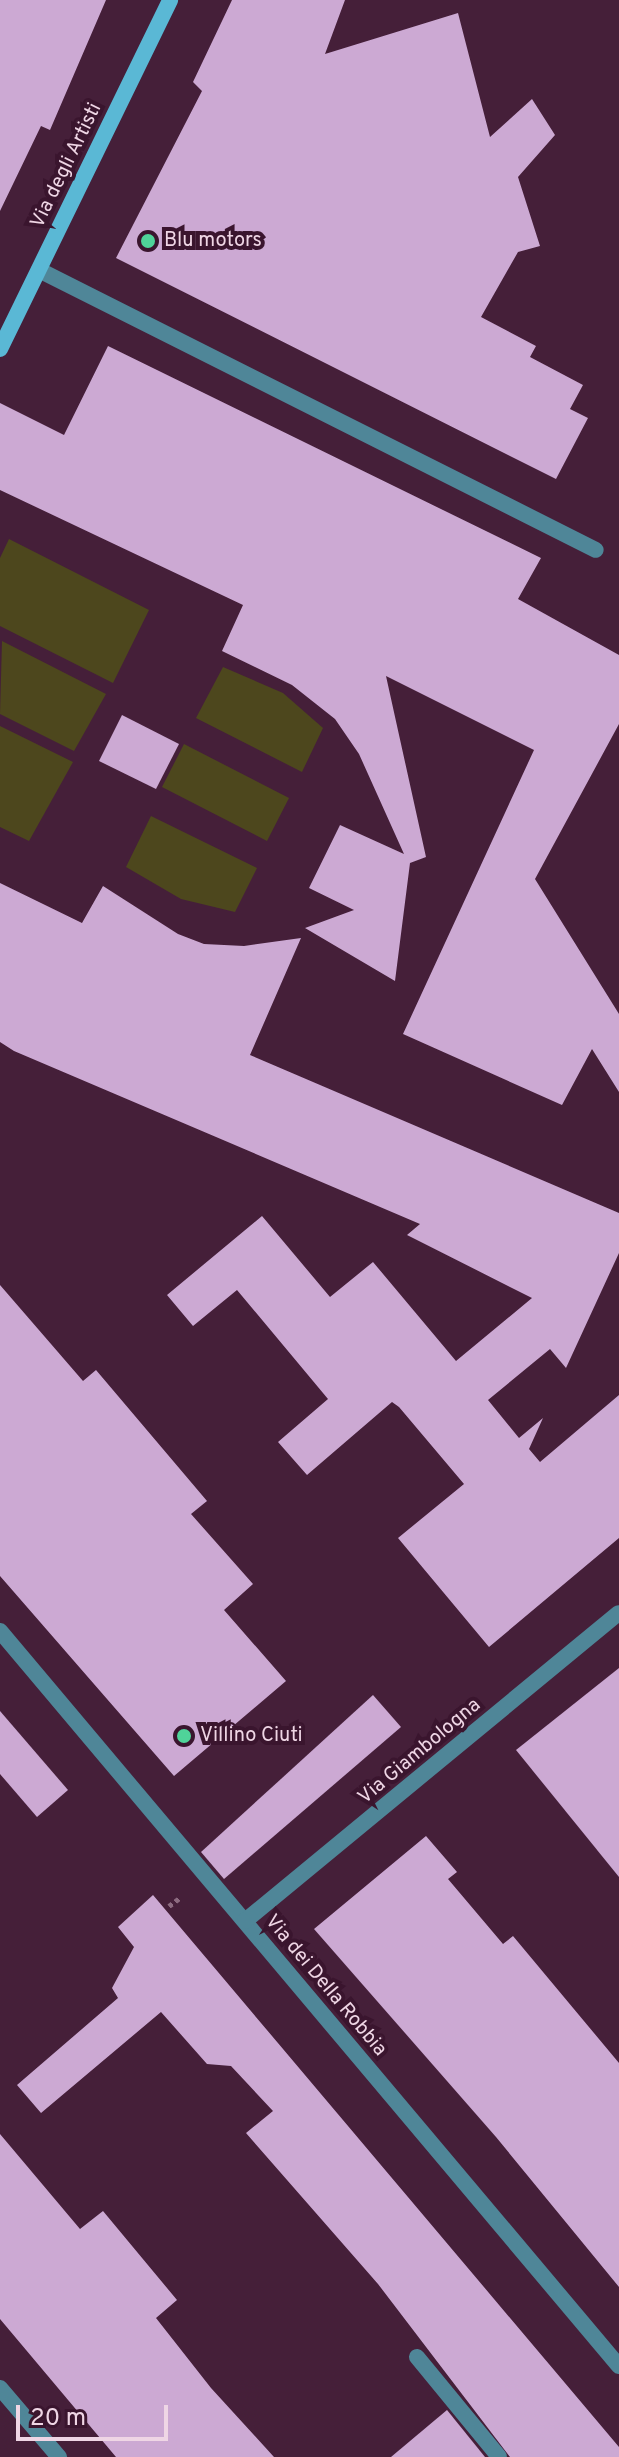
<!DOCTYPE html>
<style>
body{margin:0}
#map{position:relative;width:619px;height:2457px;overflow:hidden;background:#451f39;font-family:Overpass,sans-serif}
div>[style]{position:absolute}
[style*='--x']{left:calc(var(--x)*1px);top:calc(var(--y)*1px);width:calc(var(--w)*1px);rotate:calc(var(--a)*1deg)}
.green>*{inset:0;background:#4d471d}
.building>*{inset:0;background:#cca9d3}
.path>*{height:5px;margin-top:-2.5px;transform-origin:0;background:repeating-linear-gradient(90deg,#8c6b80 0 4px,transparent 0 8px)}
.lane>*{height:16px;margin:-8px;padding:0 8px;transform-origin:8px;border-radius:8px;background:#4f8698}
.street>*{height:16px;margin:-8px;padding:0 8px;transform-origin:8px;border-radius:8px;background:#4f8698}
.secondary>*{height:16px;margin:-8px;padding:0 8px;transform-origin:8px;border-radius:8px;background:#5ab8d5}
.dots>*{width:22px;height:22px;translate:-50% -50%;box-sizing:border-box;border:4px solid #3a152e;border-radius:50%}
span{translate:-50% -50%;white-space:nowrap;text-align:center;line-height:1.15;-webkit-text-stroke:8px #3a152e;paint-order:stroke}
.street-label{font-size:20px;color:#efd6e5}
.poi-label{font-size:20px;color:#efd6e5}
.left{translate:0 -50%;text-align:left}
.scale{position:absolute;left:16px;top:2405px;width:152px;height:36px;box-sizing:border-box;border:4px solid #efd6e5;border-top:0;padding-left:10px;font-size:24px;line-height:28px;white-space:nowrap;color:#efd6e5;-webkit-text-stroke:6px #3a152e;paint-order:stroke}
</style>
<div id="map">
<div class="green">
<div style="clip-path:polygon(9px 539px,149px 610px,113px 683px,0 626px,0 558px)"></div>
<div style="clip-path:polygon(2px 641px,106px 694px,74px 751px,0 714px)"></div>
<div style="clip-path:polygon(223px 667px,283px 693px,323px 728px,302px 772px,196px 718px)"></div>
<div style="clip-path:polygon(0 726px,73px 762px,29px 841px,0 827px)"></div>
<div style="clip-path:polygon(184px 744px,289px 798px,267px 841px,162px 787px)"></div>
<div style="clip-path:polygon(151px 816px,257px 868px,235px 912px,181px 899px,126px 867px)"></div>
</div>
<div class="building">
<div style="clip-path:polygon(0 0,106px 0,50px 130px,41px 126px,0 211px)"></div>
<div style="clip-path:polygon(232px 0,345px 0,325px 54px,458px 13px,490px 137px,532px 99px,555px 135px,518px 177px,540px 246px,518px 252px,481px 317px,536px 346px,530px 357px,583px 385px,570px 409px,588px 418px,556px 479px,116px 258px,202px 91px,193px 82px)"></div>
<div style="clip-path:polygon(108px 346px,541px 558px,518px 599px,619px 655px,619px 724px,535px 879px,619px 1014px,619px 1092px,592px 1049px,562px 1105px,403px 1034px,534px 750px,386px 676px,426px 857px,410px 863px,395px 981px,305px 928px,354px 910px,309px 888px,340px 825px,404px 854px,359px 754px,335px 719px,292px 685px,222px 651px,243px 605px,0 490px,0 403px,64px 435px)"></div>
<div style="clip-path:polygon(122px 715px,179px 744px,156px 789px,99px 761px)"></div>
<div style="clip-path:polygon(0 883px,82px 923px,103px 886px,178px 934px,204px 944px,244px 946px,301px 938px,250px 1055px,619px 1213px,619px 1253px,566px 1368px,550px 1349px,488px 1400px,519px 1438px,543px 1418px,529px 1449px,540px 1462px,619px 1395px,619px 1538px,489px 1647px,398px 1538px,464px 1484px,399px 1407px,392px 1402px,307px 1475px,278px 1442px,328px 1399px,237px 1290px,193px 1326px,167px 1295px,262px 1216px,330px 1297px,373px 1262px,456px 1361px,532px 1298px,407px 1235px,420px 1224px,14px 1051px,0 1042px)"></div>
<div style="clip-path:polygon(0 1285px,83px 1381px,96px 1370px,207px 1501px,191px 1514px,253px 1584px,224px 1610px,286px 1681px,174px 1776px,0 1576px)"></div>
<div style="clip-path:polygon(619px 1668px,619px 1877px,516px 1750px)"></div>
<div style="clip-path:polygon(373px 1695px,401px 1727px,224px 1879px,201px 1852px)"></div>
<div style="clip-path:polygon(0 1711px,68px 1790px,37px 1817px,0 1774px)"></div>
<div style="clip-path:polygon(426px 1836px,457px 1872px,448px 1879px,503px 1944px,513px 1936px,619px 2063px,619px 2287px,496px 2137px,314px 1929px)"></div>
<div style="clip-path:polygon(153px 1895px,619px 2447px,619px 2457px,510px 2457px,378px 2284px,246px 2133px,273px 2111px,231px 2066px,207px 2064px,161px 2012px,41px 2113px,17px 2085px,118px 1998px,112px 1988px,134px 1947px,118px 1927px)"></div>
<div style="clip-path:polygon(0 2134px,80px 2229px,103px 2211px,177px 2300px,156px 2318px,211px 2388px,274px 2457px,116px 2457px,0 2319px)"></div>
<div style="clip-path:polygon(447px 2410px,485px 2457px,391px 2457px)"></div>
</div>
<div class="path">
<div style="--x:169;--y:1906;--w:15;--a:-37"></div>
</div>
<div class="lane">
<div style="--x:39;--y:270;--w:623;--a:26.69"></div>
<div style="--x:417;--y:2357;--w:129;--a:50.6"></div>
</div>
<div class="street">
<div style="--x:0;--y:1631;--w:961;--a:49.9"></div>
<div style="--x:245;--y:1921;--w:484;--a:-39.5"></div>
<div style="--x:0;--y:2388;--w:91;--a:49.5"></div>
</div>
<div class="secondary">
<div style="--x:0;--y:349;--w:388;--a:-64"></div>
</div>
<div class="dots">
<div style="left:148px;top:241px;background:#4fd399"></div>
<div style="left:184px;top:1736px;background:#4fd399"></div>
</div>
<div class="street-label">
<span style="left:67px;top:166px;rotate:-64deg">Via degli Artisti</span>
<span style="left:420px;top:1752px;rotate:-40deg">Via Giambologna</span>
<span style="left:325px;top:1986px;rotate:50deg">Via dei Della Robbia</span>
</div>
<div class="poi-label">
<span class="left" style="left:164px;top:241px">Blu motors</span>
<span class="left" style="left:200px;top:1736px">Villino Ciuti</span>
</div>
<div class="scale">20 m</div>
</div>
